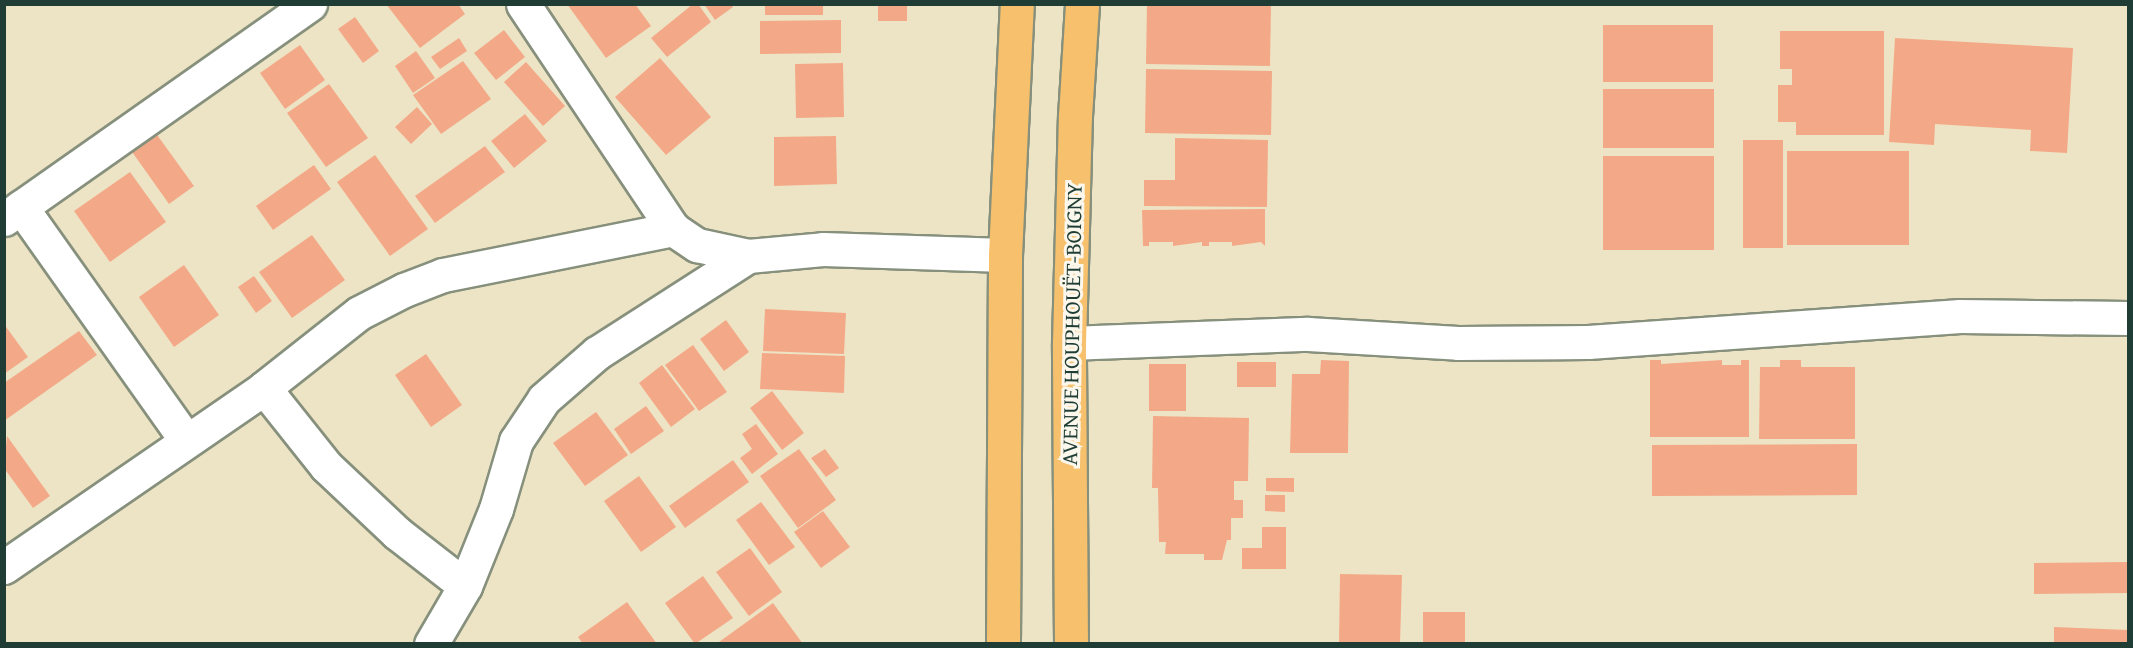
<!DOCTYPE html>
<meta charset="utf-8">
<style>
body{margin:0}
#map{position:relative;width:2133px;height:648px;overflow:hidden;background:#ede4c5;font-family:"Gentium Book Plus",serif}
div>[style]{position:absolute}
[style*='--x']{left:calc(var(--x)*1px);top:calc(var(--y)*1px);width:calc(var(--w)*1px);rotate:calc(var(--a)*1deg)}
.building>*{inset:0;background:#f3a988}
.roads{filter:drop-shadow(2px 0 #86907c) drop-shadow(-2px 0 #86907c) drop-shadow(0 2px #86907c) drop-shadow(0 -2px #86907c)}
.minor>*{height:33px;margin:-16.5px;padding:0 16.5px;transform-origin:16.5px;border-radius:16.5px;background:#fff}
.trunk>*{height:33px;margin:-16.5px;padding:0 16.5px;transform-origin:16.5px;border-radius:16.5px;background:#f7c06c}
span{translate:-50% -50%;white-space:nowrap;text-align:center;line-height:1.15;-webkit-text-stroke:6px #fbf7ec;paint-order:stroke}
.street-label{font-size:22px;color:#1f3d34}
.frame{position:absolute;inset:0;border:6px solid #1f3d34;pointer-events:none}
</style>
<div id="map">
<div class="building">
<div style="clip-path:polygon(386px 4px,458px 4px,465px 14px,420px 48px)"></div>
<div style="clip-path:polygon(567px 4px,635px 4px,651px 26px,606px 58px)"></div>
<div style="clip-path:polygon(693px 4px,698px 4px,711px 22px,667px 57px,651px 38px)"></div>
<div style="clip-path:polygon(704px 4px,730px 4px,733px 7px,715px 20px)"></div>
<div style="clip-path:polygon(765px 4px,823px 4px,823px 15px,765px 15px)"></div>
<div style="clip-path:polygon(878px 4px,907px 4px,907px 21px,878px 21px)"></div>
<div style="clip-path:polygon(1147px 4px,1271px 4px,1270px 66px,1146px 64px)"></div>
<div style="clip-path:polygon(355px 17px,379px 51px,363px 63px,338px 29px)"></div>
<div style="clip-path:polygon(841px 20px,841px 53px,760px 54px,760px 21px)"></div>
<div style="clip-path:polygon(1603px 25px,1713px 25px,1713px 82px,1603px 82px)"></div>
<div style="clip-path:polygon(504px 30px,525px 57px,496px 80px,474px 53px)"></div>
<div style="clip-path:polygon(1780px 31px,1884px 31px,1884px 135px,1796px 135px,1796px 122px,1778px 122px,1778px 85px,1792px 85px,1792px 69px,1780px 69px)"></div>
<div style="clip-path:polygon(459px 38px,467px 51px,440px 69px,431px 57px)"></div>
<div style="clip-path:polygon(1895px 38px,2073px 48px,2067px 153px,2030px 151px,2031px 130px,1935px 124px,1934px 145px,1889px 142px)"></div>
<div style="clip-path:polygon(300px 45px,325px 80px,285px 109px,260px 73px)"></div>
<div style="clip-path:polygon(416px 51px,435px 78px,413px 93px,395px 66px)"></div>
<div style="clip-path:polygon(660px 58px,711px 117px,666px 155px,615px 97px)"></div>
<div style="clip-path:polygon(463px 61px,491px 99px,441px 134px,413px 95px)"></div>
<div style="clip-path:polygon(526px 62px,565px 106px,543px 126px,504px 82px)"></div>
<div style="clip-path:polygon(843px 63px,844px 117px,796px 118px,795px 64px)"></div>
<div style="clip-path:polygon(1146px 69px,1272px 71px,1271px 135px,1145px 133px)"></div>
<div style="clip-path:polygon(329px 84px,368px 138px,326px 167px,287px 113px)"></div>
<div style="clip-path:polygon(1603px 89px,1714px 89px,1714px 148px,1603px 148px)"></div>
<div style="clip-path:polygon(417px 107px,432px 124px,411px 144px,395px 127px)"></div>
<div style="clip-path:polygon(525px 114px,547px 141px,514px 168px,491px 141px)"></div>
<div style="clip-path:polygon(155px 132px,194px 186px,169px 204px,130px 149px)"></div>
<div style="clip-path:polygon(836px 136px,837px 184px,774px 186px,774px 137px)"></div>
<div style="clip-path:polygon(1175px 138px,1268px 140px,1267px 207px,1144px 206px,1144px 180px,1175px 180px)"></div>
<div style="clip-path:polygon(1743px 140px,1783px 140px,1783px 248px,1743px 248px)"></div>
<div style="clip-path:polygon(485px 146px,505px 172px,435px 223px,415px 196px)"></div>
<div style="clip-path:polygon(1787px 151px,1909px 151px,1909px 245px,1787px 245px)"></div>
<div style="clip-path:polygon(375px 155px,428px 229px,390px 256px,337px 182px)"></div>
<div style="clip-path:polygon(1603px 156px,1714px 156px,1714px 250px,1603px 250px)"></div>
<div style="clip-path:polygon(314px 165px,331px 189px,273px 230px,256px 206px)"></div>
<div style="clip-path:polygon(130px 172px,166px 222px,110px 262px,74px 211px)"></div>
<div style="clip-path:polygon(1265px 209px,1265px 246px,1261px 242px,1232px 246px,1232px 242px,1209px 242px,1209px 246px,1202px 246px,1202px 242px,1173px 246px,1173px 242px,1149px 242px,1149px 246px,1143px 246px,1142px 210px)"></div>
<div style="clip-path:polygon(312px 235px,345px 280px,292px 318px,259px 272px)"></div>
<div style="clip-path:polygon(184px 265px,219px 315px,174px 347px,139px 297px)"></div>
<div style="clip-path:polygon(254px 276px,272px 301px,256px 313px,238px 287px)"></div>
<div style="clip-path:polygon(765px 309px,846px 313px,844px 354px,763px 351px)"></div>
<div style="clip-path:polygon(726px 320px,749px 352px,724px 371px,700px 339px)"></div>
<div style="clip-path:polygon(4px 324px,28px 357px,4px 374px)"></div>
<div style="clip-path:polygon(79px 331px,97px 355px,4px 421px,4px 383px)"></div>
<div style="clip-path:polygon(693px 345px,727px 392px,699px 411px,665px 365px)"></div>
<div style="clip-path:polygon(762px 353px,845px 356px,844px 393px,760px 389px)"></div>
<div style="clip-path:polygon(426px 354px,462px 405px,431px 427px,395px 375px)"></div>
<div style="clip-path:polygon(1321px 360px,1349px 361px,1348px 453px,1290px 453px,1292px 374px,1320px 374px)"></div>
<div style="clip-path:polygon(1650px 360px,1661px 360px,1661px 364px,1722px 360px,1722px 365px,1741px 365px,1741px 360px,1749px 360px,1749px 437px,1650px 437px)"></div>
<div style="clip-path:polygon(1780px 360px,1801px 360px,1801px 367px,1855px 367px,1855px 439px,1759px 439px,1760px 367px,1780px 367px)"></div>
<div style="clip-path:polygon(1237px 362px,1276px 362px,1276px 387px,1237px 387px)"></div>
<div style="clip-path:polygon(1149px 364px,1186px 364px,1186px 411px,1149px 411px)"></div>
<div style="clip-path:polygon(662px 365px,695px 409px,671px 427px,639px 383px)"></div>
<div style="clip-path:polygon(772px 391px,804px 433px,782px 450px,750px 408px)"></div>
<div style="clip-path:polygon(646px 406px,664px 431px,631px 454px,614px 429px)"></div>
<div style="clip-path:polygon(596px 412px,628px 455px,585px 486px,553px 443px)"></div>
<div style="clip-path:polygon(1153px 416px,1249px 418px,1248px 481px,1234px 481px,1234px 500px,1243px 500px,1243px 518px,1231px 518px,1231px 540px,1227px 540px,1222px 560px,1204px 560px,1204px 554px,1165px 554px,1166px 542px,1159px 542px,1158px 488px,1152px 488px)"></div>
<div style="clip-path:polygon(756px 424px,778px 454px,752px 474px,740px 458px,752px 449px,742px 434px)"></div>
<div style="clip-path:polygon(7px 436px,50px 496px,33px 508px,4px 468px)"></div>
<div style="clip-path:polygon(1857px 444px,1857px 495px,1652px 496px,1652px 445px)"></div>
<div style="clip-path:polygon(799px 449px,836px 500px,798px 528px,760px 476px)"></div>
<div style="clip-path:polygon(825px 449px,839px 468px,826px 477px,811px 458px)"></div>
<div style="clip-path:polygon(733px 460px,749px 482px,685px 528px,669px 506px)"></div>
<div style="clip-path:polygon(639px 476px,676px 527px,641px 552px,604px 501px)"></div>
<div style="clip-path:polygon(1266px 478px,1294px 478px,1294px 492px,1266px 491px)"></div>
<div style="clip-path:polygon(1265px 495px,1285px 495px,1285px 512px,1265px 511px)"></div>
<div style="clip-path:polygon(761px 502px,795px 547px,769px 565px,736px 520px)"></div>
<div style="clip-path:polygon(823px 511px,850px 547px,821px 568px,794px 532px)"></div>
<div style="clip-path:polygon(1262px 527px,1286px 527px,1286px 569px,1242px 569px,1242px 548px,1262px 548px)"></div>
<div style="clip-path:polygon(750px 548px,782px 592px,749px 616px,716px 572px)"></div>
<div style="clip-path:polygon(2128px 562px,2128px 593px,2034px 594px,2034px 563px)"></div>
<div style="clip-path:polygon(1340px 574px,1402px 575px,1400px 644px,1339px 644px)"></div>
<div style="clip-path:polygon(703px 576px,733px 618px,695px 644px,665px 603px)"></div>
<div style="clip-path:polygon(627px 602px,657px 644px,583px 644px,578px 637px)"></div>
<div style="clip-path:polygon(773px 603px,803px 644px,720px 644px,719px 642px)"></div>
<div style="clip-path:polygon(1423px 612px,1465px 612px,1465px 644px,1423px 644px)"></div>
<div style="clip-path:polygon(2054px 627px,2128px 630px,2128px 644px,2054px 644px)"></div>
</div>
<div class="roads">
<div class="minor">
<div style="--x:523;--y:4;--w:270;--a:56.3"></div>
<div style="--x:673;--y:229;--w:29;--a:34"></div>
<div style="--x:697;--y:245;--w:52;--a:12.2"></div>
<div style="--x:748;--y:256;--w:75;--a:-5.3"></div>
<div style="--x:823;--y:249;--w:182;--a:1.9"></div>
<div style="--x:21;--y:207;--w:284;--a:54.7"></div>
<div style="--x:4;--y:219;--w:374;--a:-35.1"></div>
<div style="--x:1069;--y:343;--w:239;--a:-2.2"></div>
<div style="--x:1308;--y:334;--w:150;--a:3.4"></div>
<div style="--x:1458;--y:343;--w:130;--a:-0.4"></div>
<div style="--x:1588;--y:342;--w:373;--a:-4"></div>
<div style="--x:1960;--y:316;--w:168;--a:0.7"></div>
<div style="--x:264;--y:388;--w:100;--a:51.5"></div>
<div style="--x:326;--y:466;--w:98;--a:43.3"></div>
<div style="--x:397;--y:533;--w:86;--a:37.9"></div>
<div style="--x:4;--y:567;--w:316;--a:-34.5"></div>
<div style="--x:264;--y:388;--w:121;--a:-38.3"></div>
<div style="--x:359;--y:313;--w:51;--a:-27.1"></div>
<div style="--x:404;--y:290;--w:42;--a:-21"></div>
<div style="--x:443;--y:275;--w:235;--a:-11.3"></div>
<div style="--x:431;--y:644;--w:67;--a:-59.6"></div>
<div style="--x:465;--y:586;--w:83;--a:-68.1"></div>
<div style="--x:496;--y:509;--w:71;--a:-73.6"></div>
<div style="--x:516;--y:441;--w:50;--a:-56.3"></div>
<div style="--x:544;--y:399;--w:70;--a:-41"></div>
<div style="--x:597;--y:353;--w:179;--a:-32.7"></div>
</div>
<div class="trunk">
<div style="--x:1003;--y:644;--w:389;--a:-89.7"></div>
<div style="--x:1005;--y:255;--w:251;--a:-87.3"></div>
<div style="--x:1071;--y:644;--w:301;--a:-90.4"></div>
<div style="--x:1069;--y:343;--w:227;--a:-88.5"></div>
<div style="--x:1075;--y:116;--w:112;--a:-86.4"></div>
</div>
</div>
<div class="street-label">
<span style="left:1072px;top:324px;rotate:-89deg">AVENUE HOUPHOUËT-BOIGNY</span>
</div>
<div class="frame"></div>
</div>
